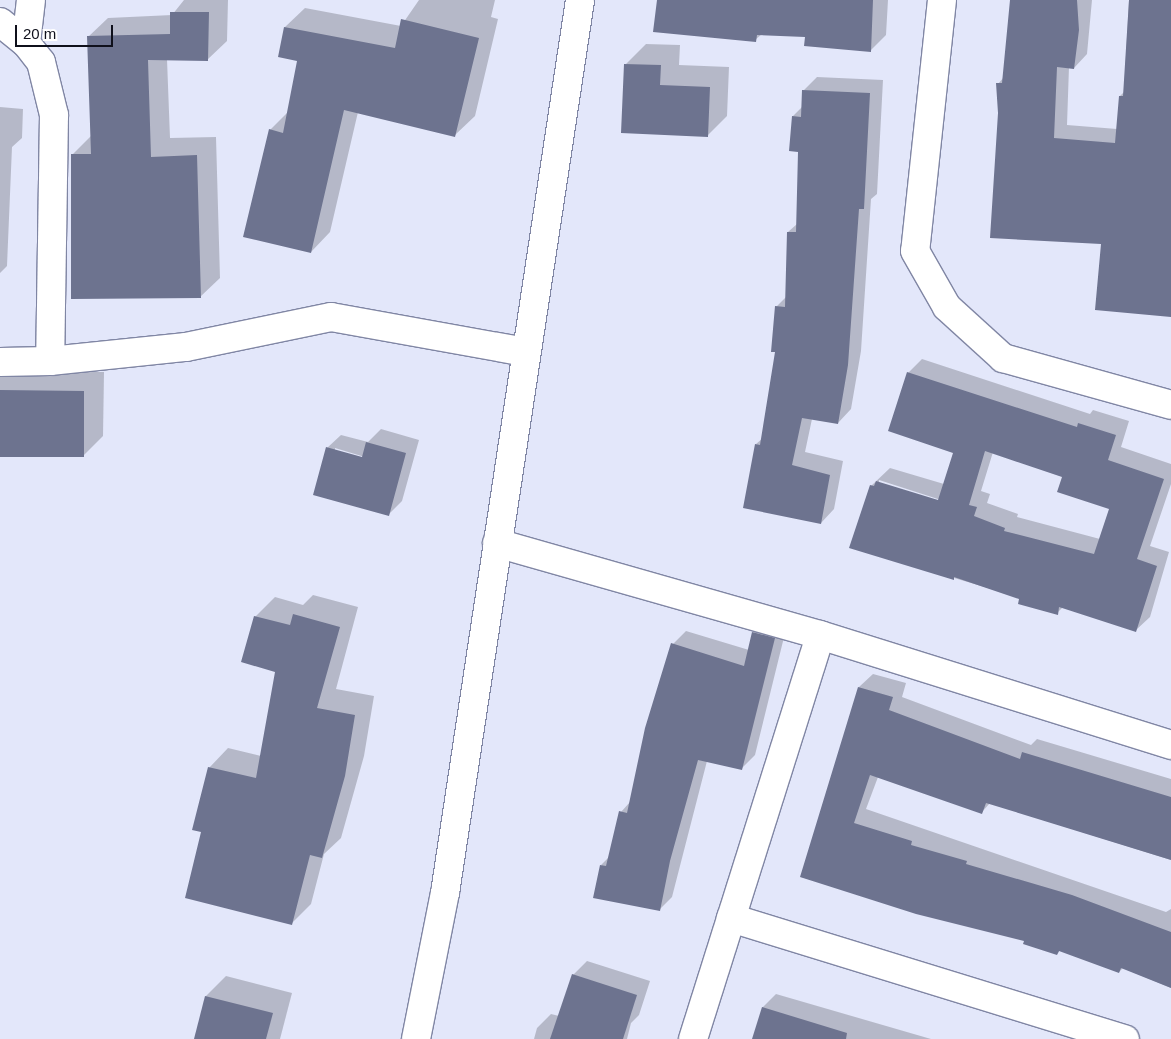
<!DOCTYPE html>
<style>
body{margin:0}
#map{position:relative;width:1171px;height:1039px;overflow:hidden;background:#e3e7fa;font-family:Helvetica,sans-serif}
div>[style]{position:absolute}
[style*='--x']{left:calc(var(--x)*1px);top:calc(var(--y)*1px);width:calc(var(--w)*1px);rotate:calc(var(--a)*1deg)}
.shadow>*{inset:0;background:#0003}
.building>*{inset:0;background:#6d738f}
.roads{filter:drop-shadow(1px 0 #8086a4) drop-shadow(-1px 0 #8086a4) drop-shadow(0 1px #8086a4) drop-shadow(0 -1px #8086a4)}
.street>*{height:28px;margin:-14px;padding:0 14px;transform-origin:14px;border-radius:14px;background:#fff}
span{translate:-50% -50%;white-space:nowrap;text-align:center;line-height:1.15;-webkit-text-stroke:4.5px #fff;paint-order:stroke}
.scale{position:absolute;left:15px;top:25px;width:98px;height:22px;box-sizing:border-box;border:2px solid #0f101b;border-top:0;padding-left:6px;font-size:15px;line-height:18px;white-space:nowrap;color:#0f101b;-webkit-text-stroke:4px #fff;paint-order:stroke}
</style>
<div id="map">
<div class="shadow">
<div style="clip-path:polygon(184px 0,228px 0,227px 41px,207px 60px,167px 59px,170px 138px,216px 137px,220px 278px,200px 297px,72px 155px,91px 136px,88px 37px,108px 18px,172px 15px)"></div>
<div style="clip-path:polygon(419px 0,495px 0,491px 17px,498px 19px,475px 116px,455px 135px,358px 112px,330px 232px,311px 252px,270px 130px,289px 111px,298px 60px,279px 56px,285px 27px,305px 8px,401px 26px)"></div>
<div style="clip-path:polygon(658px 0,888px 0,886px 35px,870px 51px,806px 36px,762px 34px,755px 40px)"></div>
<div style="clip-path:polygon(1011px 0,1092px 0,1087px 54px,1074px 68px,1069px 67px,1067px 125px,1117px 129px,1120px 96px,1124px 92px,1129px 0,1171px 0,1171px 316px,1102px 243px,999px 113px,998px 84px,1004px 77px)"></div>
<div style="clip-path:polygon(646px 44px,680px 45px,679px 65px,729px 67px,727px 116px,707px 136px,626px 64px)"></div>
<div style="clip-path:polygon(817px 77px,883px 80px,877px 194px,871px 199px,861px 351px,851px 409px,838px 423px,812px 419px,805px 452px,843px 461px,834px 509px,821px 523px,756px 444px,763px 438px,776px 351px,776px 307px,787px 296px,788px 232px,797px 224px,799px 150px,793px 116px,802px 107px,803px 91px)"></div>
<div style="clip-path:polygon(0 107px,23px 109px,22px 138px,12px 147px,7px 266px,0 273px)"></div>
<div style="clip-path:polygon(evenodd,922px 359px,1090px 414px,1093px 410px,1129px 421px,1121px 447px,1171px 464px,1171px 484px,1150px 546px,1169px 552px,1150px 617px,1136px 630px,1063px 607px,1057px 613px,1021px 598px,850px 547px,871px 486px,890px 468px,944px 484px,954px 452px,908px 373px,922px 359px,993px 452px,1063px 476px,1110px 508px,1100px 539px,1017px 517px,1018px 514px,987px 503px,990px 494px,981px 491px,993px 452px,922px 359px,879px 480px,944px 501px,943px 503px,879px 483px,879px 480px)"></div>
<div style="clip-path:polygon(0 371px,104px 372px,103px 436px,83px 456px,0 455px)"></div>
<div style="clip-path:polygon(evenodd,381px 429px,419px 440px,402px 501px,388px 515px,327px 448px,341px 435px,368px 442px,381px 429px,335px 448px,368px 458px,368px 460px,335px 451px,335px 448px)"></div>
<div style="clip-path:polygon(313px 595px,358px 607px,336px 689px,374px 696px,364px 756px,341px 838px,324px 854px,311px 904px,292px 923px,202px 831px,209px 768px,228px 748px,261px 756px,276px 671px,255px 617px,275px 597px,303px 605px)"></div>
<div style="clip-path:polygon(766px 619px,787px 625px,755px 755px,742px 768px,707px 761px,672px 897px,659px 910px,601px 865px,610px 856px,621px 812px,630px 802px,673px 644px,686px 631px,749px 650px,753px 633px)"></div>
<div style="clip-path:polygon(873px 674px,906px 683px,902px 697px,1031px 745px,1037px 739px,1171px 779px,1171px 860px,990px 803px,982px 812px,878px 777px,866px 809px,1166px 912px,1171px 909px,1171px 988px,1123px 968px,1119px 972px,1060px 950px,1057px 954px,1025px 940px,801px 877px,859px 687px)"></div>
<div style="clip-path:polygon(587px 961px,650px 981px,639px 1015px,631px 1023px,627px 1039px,534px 1039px,537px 1028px,551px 1014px,559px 1016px,573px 975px)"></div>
<div style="clip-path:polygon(226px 976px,292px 993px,280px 1039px,195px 1039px,206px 996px)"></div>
<div style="clip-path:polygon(776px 994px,931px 1039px,753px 1039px,763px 1007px)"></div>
</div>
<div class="building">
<div style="clip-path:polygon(657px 0,873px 0,871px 52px,804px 46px,805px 37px,757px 35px,756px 42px,653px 32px)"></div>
<div style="clip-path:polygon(1010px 0,1077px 0,1079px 30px,1074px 69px,1057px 67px,1054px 138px,1115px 143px,1119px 96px,1123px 96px,1129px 0,1171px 0,1171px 317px,1095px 310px,1101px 244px,990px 238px,998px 113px,996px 83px,1002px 83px)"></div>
<div style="clip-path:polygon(170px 12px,209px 12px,208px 61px,148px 60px,151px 157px,197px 155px,201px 298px,71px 299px,71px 154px,91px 154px,87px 36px,170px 34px)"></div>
<div style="clip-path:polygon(401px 19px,479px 38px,455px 137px,344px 110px,311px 253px,243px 237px,269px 129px,283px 133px,297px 61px,278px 57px,284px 27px,395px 48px)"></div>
<div style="clip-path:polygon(624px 64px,661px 65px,660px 85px,710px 87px,708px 137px,621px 133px)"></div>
<div style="clip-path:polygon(802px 90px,870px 93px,864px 209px,859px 209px,848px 365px,838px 424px,802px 418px,792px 465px,830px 475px,821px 524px,743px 508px,755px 444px,760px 445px,775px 352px,771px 352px,775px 306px,785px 307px,787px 232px,796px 232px,798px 152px,789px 151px,792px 116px,801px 117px)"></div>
<div style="clip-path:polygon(evenodd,907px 372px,1077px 427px,1078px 423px,1116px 435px,1108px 460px,1164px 479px,1137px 559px,1157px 566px,1136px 632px,1059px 607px,1058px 615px,1018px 604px,1019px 599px,954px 577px,954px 580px,849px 548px,870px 485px,874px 486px,876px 481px,938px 500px,953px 453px,888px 431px,907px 372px,985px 451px,1062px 477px,1057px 492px,1109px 509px,1094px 554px,1004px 531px,1005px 528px,974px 516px,977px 507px,969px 505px,985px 451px)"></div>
<div style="clip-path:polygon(0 390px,84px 391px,84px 457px,0 457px)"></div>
<div style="clip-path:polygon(366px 442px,406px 453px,389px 516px,313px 495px,326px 447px,362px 457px)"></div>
<div style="clip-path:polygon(293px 614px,340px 627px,317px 708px,355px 715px,345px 776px,322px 858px,310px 855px,292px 925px,185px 898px,201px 832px,192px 830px,208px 767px,256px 778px,275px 672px,241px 662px,254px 616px,290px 625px)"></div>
<div style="clip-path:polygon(752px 632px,775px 638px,742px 770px,698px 760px,670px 861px,660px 911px,593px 898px,600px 865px,606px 866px,619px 811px,627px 813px,645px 728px,671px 643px,744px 666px)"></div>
<div style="clip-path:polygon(858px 687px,893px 697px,889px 710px,1020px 759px,1022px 752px,1171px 797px,1171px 860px,986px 803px,982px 814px,870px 775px,854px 823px,912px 841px,911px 845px,967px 861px,966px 864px,1072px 895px,1171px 932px,1171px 988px,1121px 968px,1119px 973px,1059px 951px,1057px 955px,1023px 944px,1024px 941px,916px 914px,800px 877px)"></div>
<div style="clip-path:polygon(572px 974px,637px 995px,623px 1039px,550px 1039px)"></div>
<div style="clip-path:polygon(205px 996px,273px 1013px,266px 1039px,194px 1039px)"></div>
<div style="clip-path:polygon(762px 1007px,847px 1033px,846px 1039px,752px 1039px)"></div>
</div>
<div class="roads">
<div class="street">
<div style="--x:942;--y:0;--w:252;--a:96.1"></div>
<div style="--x:915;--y:251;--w:64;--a:60.3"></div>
<div style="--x:947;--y:307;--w:76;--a:42.3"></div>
<div style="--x:1003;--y:358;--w:174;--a:15.6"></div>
<div style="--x:0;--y:22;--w:33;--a:39"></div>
<div style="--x:26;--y:43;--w:24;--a:52"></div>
<div style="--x:41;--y:62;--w:55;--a:76.2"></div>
<div style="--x:54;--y:115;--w:246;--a:90.9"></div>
<div style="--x:26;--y:43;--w:43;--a:-83.4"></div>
<div style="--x:0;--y:362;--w:50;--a:-1.1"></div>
<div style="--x:50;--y:361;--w:137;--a:-5.9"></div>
<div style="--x:186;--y:347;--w:148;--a:-11.7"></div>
<div style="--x:331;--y:317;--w:197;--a:10.2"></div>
<div style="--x:497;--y:543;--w:336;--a:15.9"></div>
<div style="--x:820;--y:635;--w:368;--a:17.4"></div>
<div style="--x:731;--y:918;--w:412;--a:17.1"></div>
<div style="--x:416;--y:1039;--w:149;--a:-78.8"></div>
<div style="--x:445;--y:893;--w:903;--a:-81.4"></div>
<div style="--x:693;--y:1039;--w:423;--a:-72.5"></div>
</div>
</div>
<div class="scale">20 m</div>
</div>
